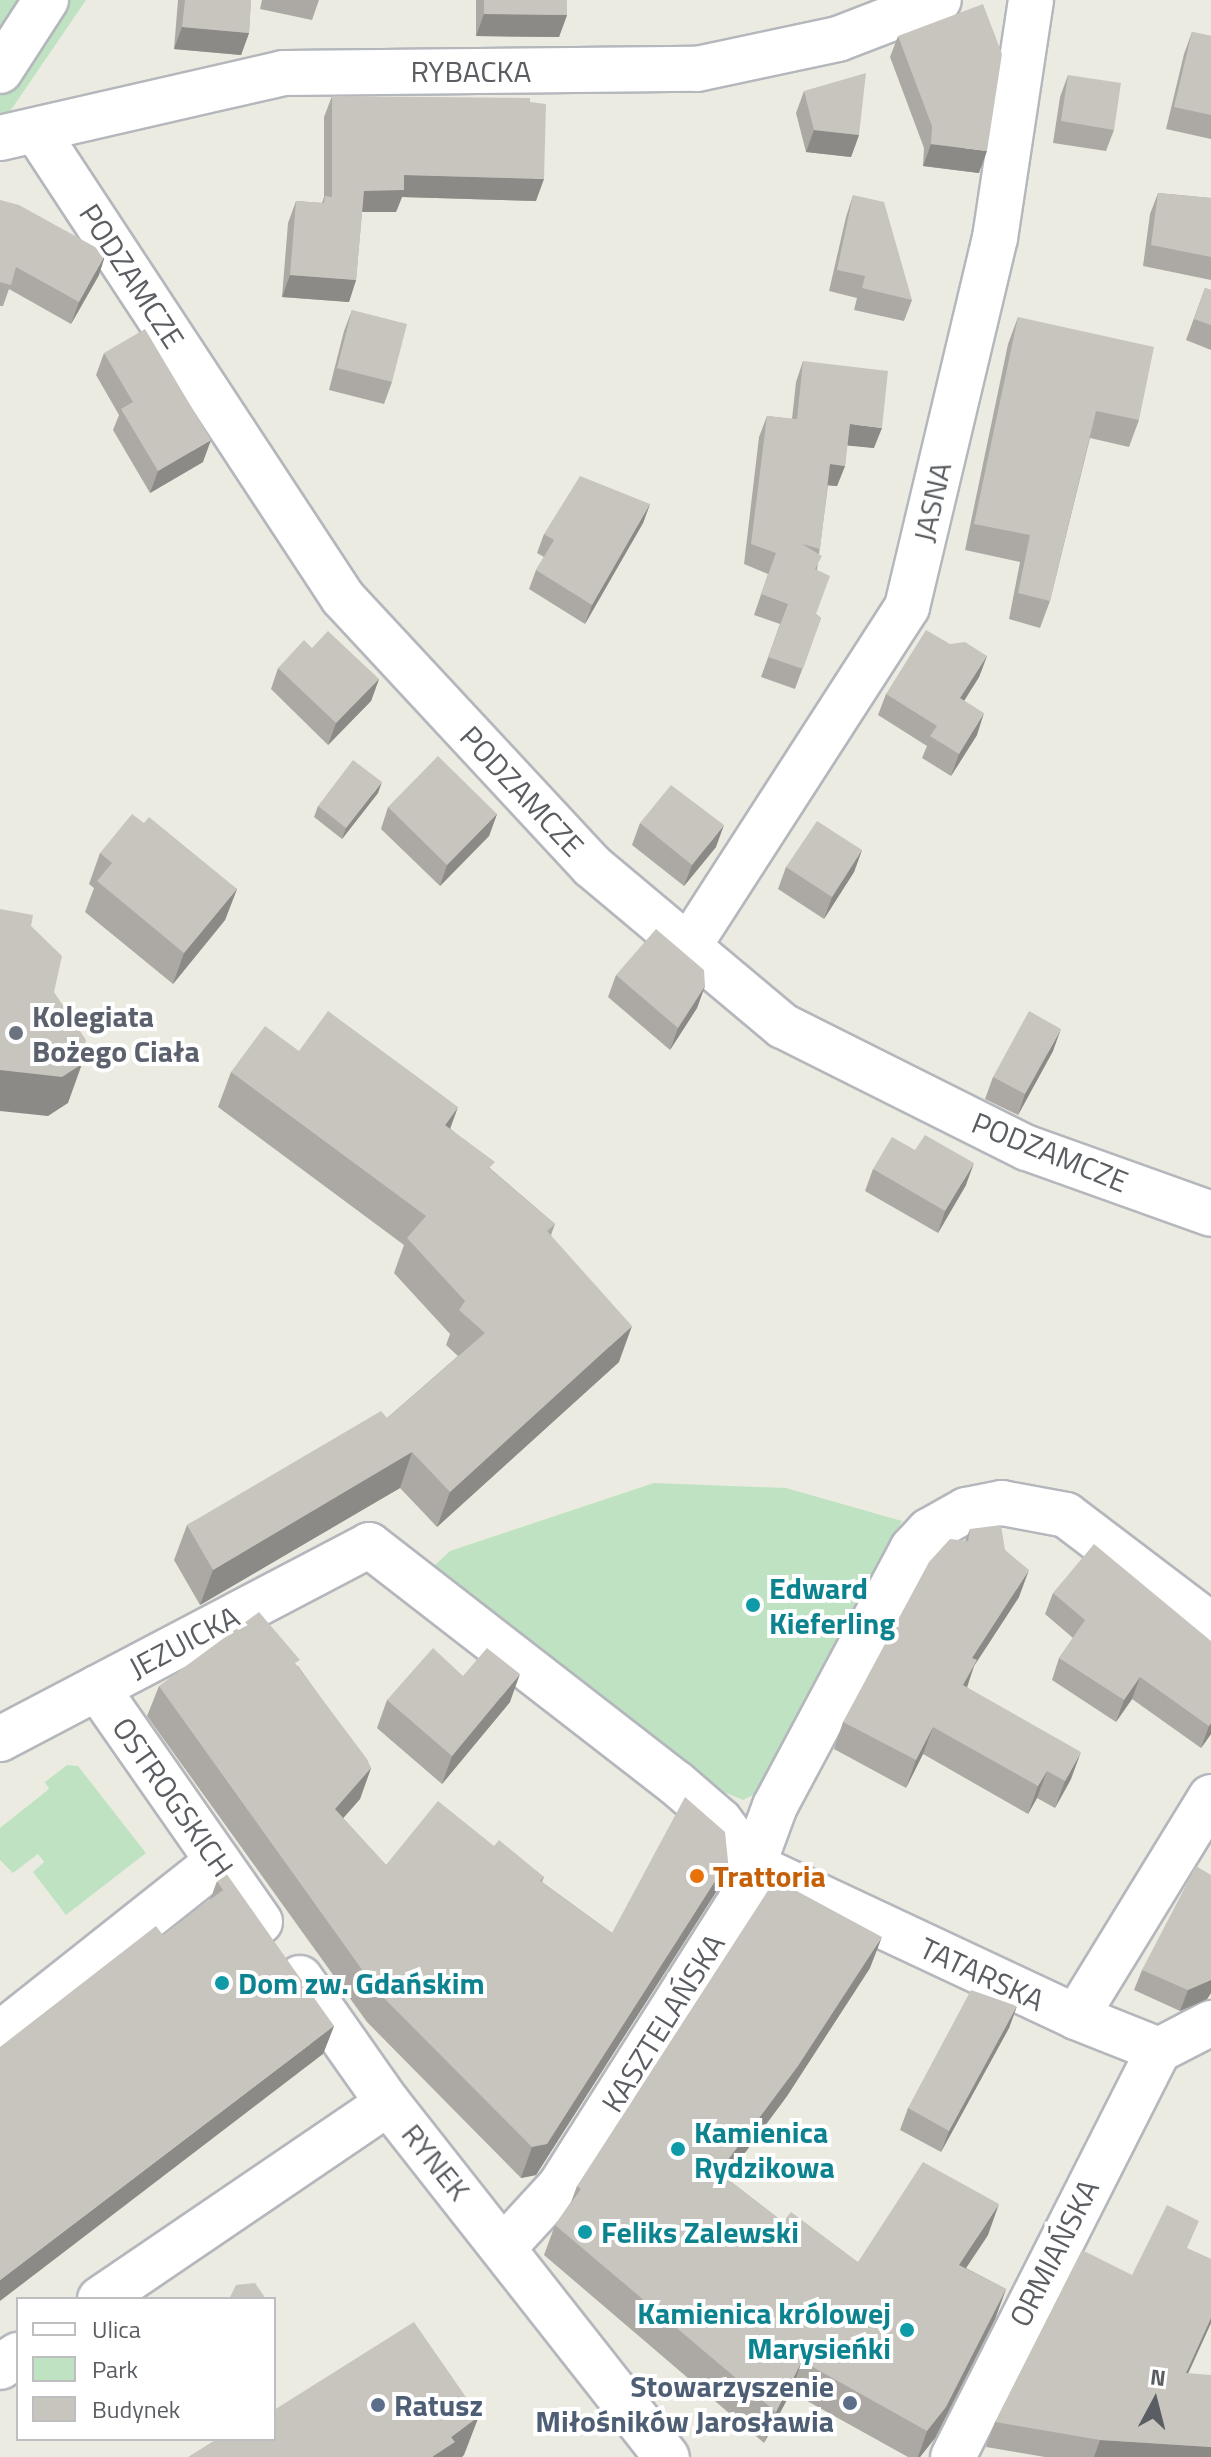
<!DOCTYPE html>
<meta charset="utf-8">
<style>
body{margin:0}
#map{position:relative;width:1211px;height:2457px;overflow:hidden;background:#ecebe2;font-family:"Titillium Web",sans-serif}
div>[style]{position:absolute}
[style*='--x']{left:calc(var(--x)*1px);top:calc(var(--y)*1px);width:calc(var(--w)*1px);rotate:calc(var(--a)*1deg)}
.green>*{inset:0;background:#bfe3c2}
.roads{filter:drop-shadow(2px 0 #b4b7bc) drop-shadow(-2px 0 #b4b7bc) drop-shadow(0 2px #b4b7bc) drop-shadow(0 -2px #b4b7bc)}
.minor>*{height:44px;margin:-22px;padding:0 22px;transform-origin:22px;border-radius:22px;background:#fff}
.wall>*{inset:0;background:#aca9a4}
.shaded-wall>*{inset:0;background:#8c8a86}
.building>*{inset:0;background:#c8c5bf}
.dots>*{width:22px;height:22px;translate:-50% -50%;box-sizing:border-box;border:4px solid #fff;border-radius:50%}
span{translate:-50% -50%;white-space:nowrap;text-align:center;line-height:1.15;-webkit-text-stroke:8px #fff;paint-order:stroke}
.street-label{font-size:30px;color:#5a5d62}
.worship-label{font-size:30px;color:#5b616d;font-weight:700}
.left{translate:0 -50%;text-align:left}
.culture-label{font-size:30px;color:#0d838f;font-weight:700}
.right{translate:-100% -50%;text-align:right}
.food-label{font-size:30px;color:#c56008;font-weight:700}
.service-label{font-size:30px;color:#4e5e75;font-weight:700}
.legend{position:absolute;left:16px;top:2297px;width:260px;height:144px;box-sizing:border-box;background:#fff;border:2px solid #bdbec0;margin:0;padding:10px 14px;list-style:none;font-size:24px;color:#5a5d62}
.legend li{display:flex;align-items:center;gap:16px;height:40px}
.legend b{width:40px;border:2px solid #bdbec0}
.north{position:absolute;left:1115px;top:2361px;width:80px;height:80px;-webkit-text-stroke:6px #fff;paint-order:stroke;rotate:7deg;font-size:22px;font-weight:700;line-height:32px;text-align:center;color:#5a5d62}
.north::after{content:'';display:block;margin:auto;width:28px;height:36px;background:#5a5d62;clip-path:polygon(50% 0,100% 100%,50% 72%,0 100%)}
</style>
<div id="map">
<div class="green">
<div style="clip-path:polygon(0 0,86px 0,0 126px)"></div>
<div style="clip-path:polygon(654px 1483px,786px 1488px,902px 1521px,755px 1794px,743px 1800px,724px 1792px,447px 1586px,432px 1568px,450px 1551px)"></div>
<div style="clip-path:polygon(67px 1765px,78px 1766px,146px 1853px,66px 1915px,33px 1872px,44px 1862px,38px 1854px,13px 1873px,0 1860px,0 1828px,49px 1789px,45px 1782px)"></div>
</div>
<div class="roads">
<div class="minor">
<div style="--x:0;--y:71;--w:85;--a:-57.1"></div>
<div style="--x:37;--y:132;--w:557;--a:56.71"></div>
<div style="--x:343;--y:598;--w:366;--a:47.1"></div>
<div style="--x:592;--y:866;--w:249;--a:40"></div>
<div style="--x:783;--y:1026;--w:273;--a:26.6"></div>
<div style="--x:1027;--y:1148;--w:195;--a:19.7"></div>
<div style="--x:0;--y:138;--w:290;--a:-12.9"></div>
<div style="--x:283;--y:73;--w:414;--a:-0.6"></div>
<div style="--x:697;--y:69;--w:144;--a:-12"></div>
<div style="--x:838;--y:39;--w:108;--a:-21.1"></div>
<div style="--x:688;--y:947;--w:404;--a:-57.2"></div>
<div style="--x:907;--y:607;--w:379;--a:-76.6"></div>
<div style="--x:995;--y:238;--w:241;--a:-81.4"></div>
<div style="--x:97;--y:1688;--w:285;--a:55.1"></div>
<div style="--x:0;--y:1739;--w:417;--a:-27.7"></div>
<div style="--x:369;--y:1545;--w:388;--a:37.8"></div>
<div style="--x:676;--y:1783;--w:58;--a:40.8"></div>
<div style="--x:720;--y:1821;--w:56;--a:52.9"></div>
<div style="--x:754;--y:1866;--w:356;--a:25.1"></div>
<div style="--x:1076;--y:2017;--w:89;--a:21.7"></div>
<div style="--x:1159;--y:2050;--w:59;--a:-27.4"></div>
<div style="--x:300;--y:1978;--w:153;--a:54.9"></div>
<div style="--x:1076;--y:2017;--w:258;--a:-58.5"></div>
<div style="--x:0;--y:2034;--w:278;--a:-38.4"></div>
<div style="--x:505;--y:2246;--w:81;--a:-47.5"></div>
<div style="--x:560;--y:2186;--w:337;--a:-57.7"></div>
<div style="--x:740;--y:1901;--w:101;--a:-69.8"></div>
<div style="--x:775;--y:1806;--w:291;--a:-61.9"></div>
<div style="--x:912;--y:1549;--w:25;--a:-47"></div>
<div style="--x:929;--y:1531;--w:43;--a:-29.6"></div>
<div style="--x:966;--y:1510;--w:37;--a:-11"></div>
<div style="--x:1002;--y:1503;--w:65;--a:10.6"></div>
<div style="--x:1066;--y:1515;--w:182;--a:37.2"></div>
<div style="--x:100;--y:2299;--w:348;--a:-34.2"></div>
<div style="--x:388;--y:2103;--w:451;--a:51.8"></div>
<div style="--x:0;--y:2367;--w:22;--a:-34"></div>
<div style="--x:953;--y:2457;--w:456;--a:-63.2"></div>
</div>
</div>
<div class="wall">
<div style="clip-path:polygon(178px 0,251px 0,249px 33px,241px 55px,174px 49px)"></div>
<div style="clip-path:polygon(262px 0,319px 0,312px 20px,260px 9px)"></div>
<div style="clip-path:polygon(476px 0,567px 0,567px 15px,559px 37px,476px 36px)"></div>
<div style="clip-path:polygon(1192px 32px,1211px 36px,1211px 139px,1166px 129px,1184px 54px)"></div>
<div style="clip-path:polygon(898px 36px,979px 173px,923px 166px,924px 148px,890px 57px)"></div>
<div style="clip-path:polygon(1068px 75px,1114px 130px,1106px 151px,1053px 143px,1060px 97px)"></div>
<div style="clip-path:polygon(804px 91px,859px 135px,851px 157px,806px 152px,796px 113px)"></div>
<div style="clip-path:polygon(332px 96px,530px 102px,536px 201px,402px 197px,396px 212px,362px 212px,356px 280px,349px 302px,282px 297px,288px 223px,296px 201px,322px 203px,324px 197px,324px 117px)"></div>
<div style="clip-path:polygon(1158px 193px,1211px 198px,1211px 280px,1143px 266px,1150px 214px)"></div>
<div style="clip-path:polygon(853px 195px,912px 300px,904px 321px,854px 310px,857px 298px,829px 291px,846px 217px)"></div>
<div style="clip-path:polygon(0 200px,99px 275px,71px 324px,9px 289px,3px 306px,0 306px)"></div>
<div style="clip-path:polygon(1205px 288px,1211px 290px,1211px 350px,1186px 340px)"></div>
<div style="clip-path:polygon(352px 310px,392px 382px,384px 404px,329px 390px,344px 331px)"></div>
<div style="clip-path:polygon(1018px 317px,1139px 420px,1129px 447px,1090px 438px,1050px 601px,1040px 628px,1009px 619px,1020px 562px,965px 550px,1008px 344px)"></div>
<div style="clip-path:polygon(104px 353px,203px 462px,150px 493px,113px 430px,119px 415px,96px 375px)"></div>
<div style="clip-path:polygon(803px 361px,874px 448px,847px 445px,845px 466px,837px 486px,828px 485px,817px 570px,816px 614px,821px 618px,795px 689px,761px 677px,780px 624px,754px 615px,768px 574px,744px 564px,759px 437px,767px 416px,792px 419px,796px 382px)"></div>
<div style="clip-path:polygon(650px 504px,643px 523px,585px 624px,529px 589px,536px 570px,544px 557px,537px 553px,544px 534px)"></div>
<div style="clip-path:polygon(950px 644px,987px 656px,979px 677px,964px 701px,977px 735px,951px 776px,922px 758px,927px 746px,878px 715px,886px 694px)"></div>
<div style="clip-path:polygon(278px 668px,379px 679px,371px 701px,328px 745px,271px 689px)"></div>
<div style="clip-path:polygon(378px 793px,342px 839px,314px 817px,318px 806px)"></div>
<div style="clip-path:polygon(388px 807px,497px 814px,489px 836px,440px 886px,381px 829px)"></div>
<div style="clip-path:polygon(144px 823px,237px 889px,225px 920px,173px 984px,85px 912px,94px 888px,89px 884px,100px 853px)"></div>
<div style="clip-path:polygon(640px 823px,716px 847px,684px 886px,632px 845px)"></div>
<div style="clip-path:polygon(862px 850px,854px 872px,824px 919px,778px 889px,786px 867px)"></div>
<div style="clip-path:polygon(616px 975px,705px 986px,697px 1008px,670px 1050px,608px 997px)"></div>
<div style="clip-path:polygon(299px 1051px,450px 1128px,492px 1170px,555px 1224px,551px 1235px,619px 1362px,437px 1527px,400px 1488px,200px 1605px,174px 1560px,187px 1525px,387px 1418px,458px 1356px,446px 1345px,450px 1334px,394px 1273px,404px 1245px,218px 1107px,231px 1072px)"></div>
<div style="clip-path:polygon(1053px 1051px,1018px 1115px,985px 1099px,993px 1077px)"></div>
<div style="clip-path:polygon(873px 1169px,966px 1185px,938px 1233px,865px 1191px)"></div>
<div style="clip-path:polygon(970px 1529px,1005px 1550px,1019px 1597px,974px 1666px,967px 1687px,1071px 1779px,1055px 1808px,1037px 1798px,1028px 1814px,923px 1754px,906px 1788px,834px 1749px,843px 1722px,965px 1541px)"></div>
<div style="clip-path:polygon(1053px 1593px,1211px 1641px,1211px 1734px,1201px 1748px,1132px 1699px,1116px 1722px,1052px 1680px,1059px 1658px,1073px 1638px,1045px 1614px)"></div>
<div style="clip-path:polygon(298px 1666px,371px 1768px,360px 1799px,343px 1818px,386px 1865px,494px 1846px,544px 1877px,542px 1882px,612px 1933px,728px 1861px,716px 1892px,536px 2175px,521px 2178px,367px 2022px,147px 1716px,159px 1686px)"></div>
<div style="clip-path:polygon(463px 1676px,510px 1702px,442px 1784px,377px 1728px,387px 1700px)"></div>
<div style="clip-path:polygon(1211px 1875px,1211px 1993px,1207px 1999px,1180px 2011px,1134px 1990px,1142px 1970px)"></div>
<div style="clip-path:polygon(217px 1881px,334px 2026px,323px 2054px,163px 1935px,210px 1900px)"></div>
<div style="clip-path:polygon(870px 1968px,787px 2096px,726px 2178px,783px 2222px,858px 2262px,988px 2235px,966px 2268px,1006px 2289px,995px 2319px,935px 2438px,920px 2457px,908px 2457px,791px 2392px,764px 2443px,544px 2255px,555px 2225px,571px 2202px,577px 2186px)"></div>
<div style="clip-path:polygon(1017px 2006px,1009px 2028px,941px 2152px,900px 2130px,908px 2108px)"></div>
<div style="clip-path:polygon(1188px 2249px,1211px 2259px,1211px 2323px,1188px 2373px,1211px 2457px,1045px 2457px,986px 2447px,995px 2422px,1132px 2275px)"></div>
</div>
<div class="shaded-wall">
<div style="clip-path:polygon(484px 14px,567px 15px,559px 37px,476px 36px)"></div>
<div style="clip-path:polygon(182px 27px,249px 33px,241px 55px,174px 49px)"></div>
<div style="clip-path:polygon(814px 130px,859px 135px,851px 157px,806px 152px)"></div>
<div style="clip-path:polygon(931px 144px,987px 151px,979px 173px,923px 166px)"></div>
<div style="clip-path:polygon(404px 175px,544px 179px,536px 201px,402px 197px,396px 212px,356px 212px,364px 191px)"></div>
<div style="clip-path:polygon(106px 253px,99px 275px,71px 324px,79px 302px)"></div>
<div style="clip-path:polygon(290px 275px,356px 280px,349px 302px,282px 297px)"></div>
<div style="clip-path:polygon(850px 424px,882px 428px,874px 448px,842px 445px)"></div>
<div style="clip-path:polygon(211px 440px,203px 462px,150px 493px,158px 471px)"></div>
<div style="clip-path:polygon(830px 464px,845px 466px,837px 486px,823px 485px)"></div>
<div style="clip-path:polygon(650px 504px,643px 523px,585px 624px,592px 605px)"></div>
<div style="clip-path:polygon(987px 656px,979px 677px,952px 720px,960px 698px)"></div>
<div style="clip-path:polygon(379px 679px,371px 701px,328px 745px,336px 723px)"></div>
<div style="clip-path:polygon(984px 713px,977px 735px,951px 776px,959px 754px)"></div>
<div style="clip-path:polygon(382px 782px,378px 793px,342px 839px,346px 828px)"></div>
<div style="clip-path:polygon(497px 814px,489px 836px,440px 886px,447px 865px)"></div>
<div style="clip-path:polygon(724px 825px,716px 847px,684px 886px,692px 865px)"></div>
<div style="clip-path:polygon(862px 850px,854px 872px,824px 919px,832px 897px)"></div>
<div style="clip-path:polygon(237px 889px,225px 920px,173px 984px,184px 953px)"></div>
<div style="clip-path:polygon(705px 986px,697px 1008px,670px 1050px,678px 1028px)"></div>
<div style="clip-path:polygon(1061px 1029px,1053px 1051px,1018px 1115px,1025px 1094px)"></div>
<div style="clip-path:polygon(82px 1064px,68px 1103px,48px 1116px,0 1111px,0 1070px)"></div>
<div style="clip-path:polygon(458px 1107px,445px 1143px,445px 1125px)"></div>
<div style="clip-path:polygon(974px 1163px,966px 1185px,938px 1233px,945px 1211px)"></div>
<div style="clip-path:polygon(632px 1326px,619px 1362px,437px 1527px,450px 1492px)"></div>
<div style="clip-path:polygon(412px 1452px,400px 1488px,200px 1605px,213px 1570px)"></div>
<div style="clip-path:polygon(1029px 1570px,1019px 1597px,974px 1666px,967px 1687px,953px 1712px,972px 1658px)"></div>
<div style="clip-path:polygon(520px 1674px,510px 1702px,442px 1784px,452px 1756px)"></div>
<div style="clip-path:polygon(1140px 1677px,1132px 1699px,1116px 1722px,1124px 1700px)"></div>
<div style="clip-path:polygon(1211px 1723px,1211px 1734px,1201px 1748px,1209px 1726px)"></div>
<div style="clip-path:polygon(933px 1727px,923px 1754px,906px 1788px,916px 1760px)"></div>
<div style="clip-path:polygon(1081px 1752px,1071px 1779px,1055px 1808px,1065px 1781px)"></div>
<div style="clip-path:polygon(371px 1768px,360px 1799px,324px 1840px,335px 1809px)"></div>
<div style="clip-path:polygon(1047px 1771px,1037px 1798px,1028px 1814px,1038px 1786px)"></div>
<div style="clip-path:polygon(728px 1861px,716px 1892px,536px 2175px,521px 2178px,532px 2147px)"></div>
<div style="clip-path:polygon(882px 1937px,870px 1968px,787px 2096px,708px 2203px,719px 2172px)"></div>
<div style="clip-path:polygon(1211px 1980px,1211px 1993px,1207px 1999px,1180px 2011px,1188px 1990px)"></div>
<div style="clip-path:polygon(1017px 2006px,1009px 2028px,941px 2152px,949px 2131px)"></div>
<div style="clip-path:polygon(334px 2026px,323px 2054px,0 2301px,0 2280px)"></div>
<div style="clip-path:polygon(999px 2204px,988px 2235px,948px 2295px,959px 2265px)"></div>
<div style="clip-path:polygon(1006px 2289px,995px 2319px,935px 2438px,920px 2457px,918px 2457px,927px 2431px)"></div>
<div style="clip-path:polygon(1211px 2318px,1211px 2323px,1177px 2398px,1186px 2373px)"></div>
<div style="clip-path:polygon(802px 2361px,791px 2392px,764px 2443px,776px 2412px)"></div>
<div style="clip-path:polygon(479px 2416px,464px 2455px,462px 2457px,432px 2457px,451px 2437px)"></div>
<div style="clip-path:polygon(1100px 2440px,1211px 2447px,1211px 2457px,1094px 2457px)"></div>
</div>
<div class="building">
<div style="clip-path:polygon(185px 0,251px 0,249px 33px,182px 27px)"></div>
<div style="clip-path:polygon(484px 0,567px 0,567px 15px,484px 14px)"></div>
<div style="clip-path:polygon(983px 4px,1002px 54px,987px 151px,931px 144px,932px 126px,898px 36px)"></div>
<div style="clip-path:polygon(1192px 32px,1211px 36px,1211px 115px,1174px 107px)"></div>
<div style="clip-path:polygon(866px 73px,859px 135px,814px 130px,804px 91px)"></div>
<div style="clip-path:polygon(1068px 75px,1121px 83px,1114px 130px,1061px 121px)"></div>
<div style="clip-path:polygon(332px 96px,530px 98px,530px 102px,546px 104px,544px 179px,404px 175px,404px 190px,364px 191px,356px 280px,290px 275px,296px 201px,324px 203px,325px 196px,332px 197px)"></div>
<div style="clip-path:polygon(1158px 193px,1211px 198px,1211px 257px,1151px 245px)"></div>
<div style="clip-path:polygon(853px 195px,884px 202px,912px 300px,862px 288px,865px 276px,837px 270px)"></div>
<div style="clip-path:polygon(0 200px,19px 205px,106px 253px,79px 302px,16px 267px,11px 285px,0 282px)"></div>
<div style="clip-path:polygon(1205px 288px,1211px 290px,1211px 325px,1194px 319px)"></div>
<div style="clip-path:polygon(352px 310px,407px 324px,392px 382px,337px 368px)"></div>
<div style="clip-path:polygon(1018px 317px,1154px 347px,1139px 420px,1096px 411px,1050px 601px,1018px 593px,1030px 535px,974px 524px)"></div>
<div style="clip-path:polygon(145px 329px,211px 440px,158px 471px,121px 409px,133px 402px,104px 353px)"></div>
<div style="clip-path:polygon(803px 361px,888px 371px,882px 428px,850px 424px,845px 466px,830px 464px,820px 549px,802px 544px,822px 556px,815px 569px,830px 576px,816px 614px,821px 618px,803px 669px,768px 657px,788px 604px,761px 594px,776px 553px,751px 544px,767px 416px,797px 419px)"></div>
<div style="clip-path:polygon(580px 476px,650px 504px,592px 605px,536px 570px,554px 540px,544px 534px)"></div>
<div style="clip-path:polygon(926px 630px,950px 644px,965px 642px,987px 656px,960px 698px,984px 713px,959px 754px,930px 736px,937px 726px,886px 694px)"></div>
<div style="clip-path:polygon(328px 631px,379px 679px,336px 723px,278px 668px,304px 640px,312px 648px)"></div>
<div style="clip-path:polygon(438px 756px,497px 814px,447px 865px,388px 807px)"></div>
<div style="clip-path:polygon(353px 760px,382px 782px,346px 828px,318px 806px)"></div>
<div style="clip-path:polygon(671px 785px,724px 825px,692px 865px,640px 823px)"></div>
<div style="clip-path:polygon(132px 814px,144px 823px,149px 817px,237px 889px,184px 953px,97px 881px,112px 863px,100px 853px)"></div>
<div style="clip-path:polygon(817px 821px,862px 850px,832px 897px,786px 867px)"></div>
<div style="clip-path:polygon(0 909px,33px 915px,31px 926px,62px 956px,54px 992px,86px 1040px,82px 1064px,62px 1077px,0 1070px)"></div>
<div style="clip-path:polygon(656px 929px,704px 970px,705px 986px,678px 1028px,616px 975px)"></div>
<div style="clip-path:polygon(328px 1011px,458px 1107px,445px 1125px,495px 1162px,489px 1168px,555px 1224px,547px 1231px,632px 1326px,450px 1492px,412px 1452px,213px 1570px,187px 1525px,381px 1411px,387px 1418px,485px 1333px,459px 1310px,465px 1301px,407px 1238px,426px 1216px,231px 1072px,265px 1026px,299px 1051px)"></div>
<div style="clip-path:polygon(1029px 1011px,1061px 1029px,1025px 1094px,993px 1077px)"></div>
<div style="clip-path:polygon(925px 1135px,974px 1163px,945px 1211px,873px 1169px,892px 1137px,915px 1150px)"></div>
<div style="clip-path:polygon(1001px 1525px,1005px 1550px,1029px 1570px,972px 1658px,977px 1660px,963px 1685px,1081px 1752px,1065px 1781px,1047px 1771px,1038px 1786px,933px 1727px,916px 1760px,843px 1722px,929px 1562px,950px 1539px,968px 1541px,970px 1529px)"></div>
<div style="clip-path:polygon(1094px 1544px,1211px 1641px,1211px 1723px,1209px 1726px,1140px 1677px,1124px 1700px,1059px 1658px,1085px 1620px,1053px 1593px)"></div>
<div style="clip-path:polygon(259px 1612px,300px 1660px,295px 1663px,367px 1759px,371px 1768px,335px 1809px,386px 1865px,438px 1801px,494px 1846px,499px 1840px,544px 1877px,540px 1881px,612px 1933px,685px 1797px,725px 1832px,728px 1861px,547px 2144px,532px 2147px,378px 1992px,159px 1686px)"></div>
<div style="clip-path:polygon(433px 1648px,463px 1676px,487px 1648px,520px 1674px,452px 1756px,387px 1700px)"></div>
<div style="clip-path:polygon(1196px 1866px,1211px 1875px,1211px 1980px,1188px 1990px,1142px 1970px)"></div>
<div style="clip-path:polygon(226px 1873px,334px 2026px,0 2280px,0 2047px,156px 1926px,163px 1935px,223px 1890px,217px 1881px)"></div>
<div style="clip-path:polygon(782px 1883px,882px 1937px,798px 2066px,719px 2172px,783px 2222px,791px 2212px,858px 2262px,923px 2162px,999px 2204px,959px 2265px,1006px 2289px,946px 2407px,927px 2431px,802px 2361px,776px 2412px,555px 2225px,581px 2189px,577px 2186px,769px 1889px)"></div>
<div style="clip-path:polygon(971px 1990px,1017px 2006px,949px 2131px,908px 2108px)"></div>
<div style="clip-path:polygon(1167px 2205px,1199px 2221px,1187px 2248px,1211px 2259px,1211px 2318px,1186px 2373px,1211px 2375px,1211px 2447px,1100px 2440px,995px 2422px,1082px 2250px,1132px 2275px)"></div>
<div style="clip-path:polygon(255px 2283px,266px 2299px,229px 2299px,236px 2285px)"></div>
<div style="clip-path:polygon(414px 2322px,479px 2416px,451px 2437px,455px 2442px,432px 2457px,188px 2457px,217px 2439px,274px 2439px,274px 2410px)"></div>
</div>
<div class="dots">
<div style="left:16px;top:1033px;background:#6b7280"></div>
<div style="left:753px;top:1605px;background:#0f9aa8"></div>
<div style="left:697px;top:1876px;background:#e8710a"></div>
<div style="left:222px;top:1983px;background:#0f9aa8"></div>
<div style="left:678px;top:2149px;background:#0f9aa8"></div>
<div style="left:585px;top:2232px;background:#0f9aa8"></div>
<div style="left:907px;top:2330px;background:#0f9aa8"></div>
<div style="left:850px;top:2403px;background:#5c6f8a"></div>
<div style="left:378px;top:2405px;background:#5c6f8a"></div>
</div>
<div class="street-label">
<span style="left:471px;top:71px">RYBACKA</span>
<span style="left:132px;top:276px;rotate:57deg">PODZAMCZE</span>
<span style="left:932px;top:502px;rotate:-77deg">JASNA</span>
<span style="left:522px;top:791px;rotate:47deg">PODZAMCZE</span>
<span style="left:1050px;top:1152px;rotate:22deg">PODZAMCZE</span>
<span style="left:184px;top:1642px;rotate:-28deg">JEZUICKA</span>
<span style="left:173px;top:1797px;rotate:55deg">OSTROGSKICH</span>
<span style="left:982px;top:1974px;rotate:25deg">TATARSKA</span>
<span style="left:663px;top:2023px;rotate:-58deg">KASZTELAŃSKA</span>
<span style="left:436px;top:2162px;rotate:51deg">RYNEK</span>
<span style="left:1054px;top:2253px;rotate:-63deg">ORMIAŃSKA</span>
</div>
<div class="worship-label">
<span class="left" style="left:32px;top:1033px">Kolegiata<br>Bożego Ciała</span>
</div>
<div class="culture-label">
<span class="left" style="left:769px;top:1605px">Edward<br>Kieferling</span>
<span class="left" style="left:238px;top:1983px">Dom zw. Gdańskim</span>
<span class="left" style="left:694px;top:2149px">Kamienica<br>Rydzikowa</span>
<span class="left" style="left:601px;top:2232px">Feliks Zalewski</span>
<span class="right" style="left:891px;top:2330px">Kamienica królowej<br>Marysieńki</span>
</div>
<div class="food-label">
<span class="left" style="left:713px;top:1876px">Trattoria</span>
</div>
<div class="service-label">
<span class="right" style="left:834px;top:2403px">Stowarzyszenie<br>Miłośników Jarosławia</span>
<span class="left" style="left:394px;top:2405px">Ratusz</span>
</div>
<ul class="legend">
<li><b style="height:10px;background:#fff"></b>Ulica</li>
<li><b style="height:22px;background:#bfe3c2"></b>Park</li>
<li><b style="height:22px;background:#c8c5bf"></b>Budynek</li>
</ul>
<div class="north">N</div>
</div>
